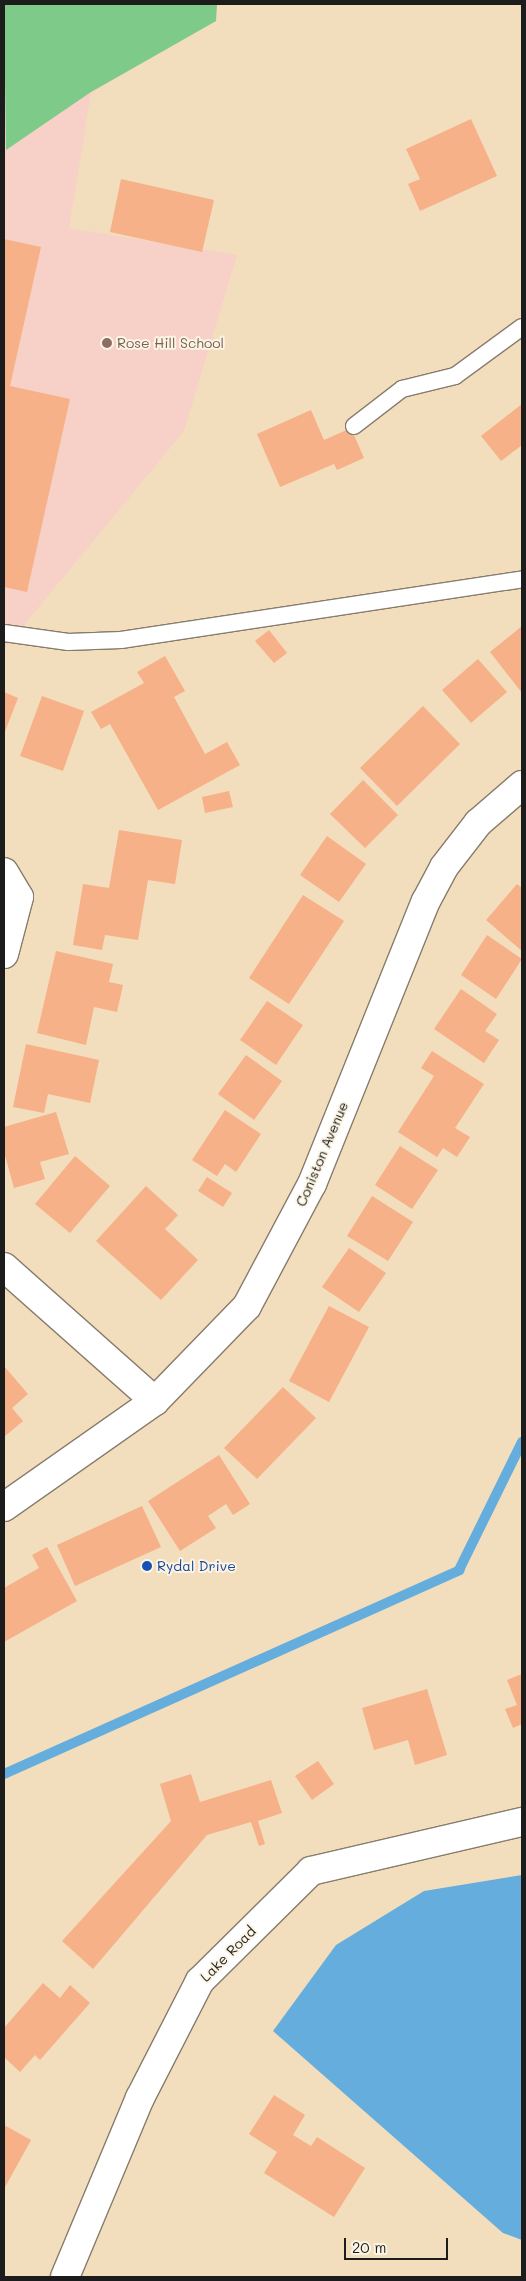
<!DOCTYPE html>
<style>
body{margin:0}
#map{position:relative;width:526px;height:2281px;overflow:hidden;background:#f2ddbd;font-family:Mali,sans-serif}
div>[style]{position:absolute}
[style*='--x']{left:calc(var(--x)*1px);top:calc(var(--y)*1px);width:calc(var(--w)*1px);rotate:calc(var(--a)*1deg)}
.built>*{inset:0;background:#f7d1c7}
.green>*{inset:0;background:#7eca89}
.water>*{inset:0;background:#64addc}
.stream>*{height:10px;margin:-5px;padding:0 5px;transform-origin:5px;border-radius:5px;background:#64addc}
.building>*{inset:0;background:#f6b188}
.roads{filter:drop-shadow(1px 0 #877c6c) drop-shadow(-1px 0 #877c6c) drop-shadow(0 1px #877c6c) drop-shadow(0 -1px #877c6c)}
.lane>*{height:16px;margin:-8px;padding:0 8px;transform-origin:8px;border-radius:8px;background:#fff}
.street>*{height:28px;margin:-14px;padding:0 14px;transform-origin:14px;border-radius:14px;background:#fff}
.dots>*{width:14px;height:14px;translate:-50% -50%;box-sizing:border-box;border:2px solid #fcf5e5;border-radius:50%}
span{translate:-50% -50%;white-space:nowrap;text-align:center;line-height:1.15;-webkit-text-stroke:4px #fcf5e5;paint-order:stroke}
.education-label{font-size:14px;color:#785e54}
.left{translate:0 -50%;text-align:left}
.street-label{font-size:14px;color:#1c1c1c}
.transit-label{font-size:14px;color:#164399}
.frame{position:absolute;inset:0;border:5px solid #1c1c1c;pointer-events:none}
.scale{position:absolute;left:344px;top:2238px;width:104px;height:22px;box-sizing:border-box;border:2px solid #1c1c1c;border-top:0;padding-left:6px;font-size:15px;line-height:18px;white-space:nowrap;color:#1c1c1c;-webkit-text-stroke:4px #fcf5e5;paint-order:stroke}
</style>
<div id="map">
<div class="built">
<div style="clip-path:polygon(4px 4px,217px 4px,216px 21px,91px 93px,69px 228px,237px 255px,184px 431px,5px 648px)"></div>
</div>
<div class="green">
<div style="clip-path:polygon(4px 4px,217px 4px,216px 21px,91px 92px,6px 150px)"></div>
</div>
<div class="water">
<div style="clip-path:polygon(522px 1875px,522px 2240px,503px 2233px,273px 2031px,336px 1945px,424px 1891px)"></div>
</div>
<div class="stream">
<div style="--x:4;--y:1774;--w:499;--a:-24.1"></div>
<div style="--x:459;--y:1570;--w:143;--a:-63.8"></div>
</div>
<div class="building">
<div style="clip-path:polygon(471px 119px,497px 176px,420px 211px,408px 184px,420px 179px,406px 149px)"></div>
<div style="clip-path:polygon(121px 179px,214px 200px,202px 252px,110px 232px)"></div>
<div style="clip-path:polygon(4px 239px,41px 247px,10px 386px,70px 399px,27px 592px,4px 587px)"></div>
<div style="clip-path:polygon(522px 404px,522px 445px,501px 461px,481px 436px)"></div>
<div style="clip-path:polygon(311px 410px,324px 440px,351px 428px,364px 458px,337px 470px,334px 464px,280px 487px,257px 434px)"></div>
<div style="clip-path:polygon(522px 626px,522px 693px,490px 652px)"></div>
<div style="clip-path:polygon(269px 630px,287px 653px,274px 663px,255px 641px)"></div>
<div style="clip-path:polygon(165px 656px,185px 691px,174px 697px,205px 754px,227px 742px,240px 765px,158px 810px,110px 724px,101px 729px,91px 712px,144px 683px,137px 672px)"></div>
<div style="clip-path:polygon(478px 659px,507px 692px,471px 723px,442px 690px)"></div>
<div style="clip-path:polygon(4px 692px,18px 698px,4px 734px)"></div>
<div style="clip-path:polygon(42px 696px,84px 711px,63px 771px,20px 756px)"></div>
<div style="clip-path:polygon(423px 706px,460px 744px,397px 806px,360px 768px)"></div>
<div style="clip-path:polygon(363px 780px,398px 815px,365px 848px,330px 814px)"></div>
<div style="clip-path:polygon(229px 791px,233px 807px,205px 813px,202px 797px)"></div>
<div style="clip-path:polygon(119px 830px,182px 840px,175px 884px,148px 880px,138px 940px,105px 935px,102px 950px,73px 945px,83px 884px,109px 888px)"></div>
<div style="clip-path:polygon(327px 836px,366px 864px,339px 902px,300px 875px)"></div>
<div style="clip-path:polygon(517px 884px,522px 888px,522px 951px,486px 920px)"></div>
<div style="clip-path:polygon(303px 895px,344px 921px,289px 1004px,249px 978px)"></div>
<div style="clip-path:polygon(487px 935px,522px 959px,496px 999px,461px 975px)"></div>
<div style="clip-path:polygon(56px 951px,113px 964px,109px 982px,123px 985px,117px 1012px,94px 1007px,86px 1045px,37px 1033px)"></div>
<div style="clip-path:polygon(461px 989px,497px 1014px,485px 1031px,499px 1040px,484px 1063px,434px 1029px)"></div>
<div style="clip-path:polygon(267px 1001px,303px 1025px,276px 1065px,240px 1040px)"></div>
<div style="clip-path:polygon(26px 1044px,99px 1060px,90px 1103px,48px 1094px,44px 1113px,13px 1107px)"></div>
<div style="clip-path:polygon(432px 1051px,484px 1084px,455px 1128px,470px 1137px,457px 1157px,443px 1148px,437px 1157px,398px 1132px,434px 1076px,421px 1068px)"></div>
<div style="clip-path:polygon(246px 1055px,282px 1081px,254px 1120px,218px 1094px)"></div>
<div style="clip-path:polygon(225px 1110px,261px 1134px,236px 1172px,225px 1164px,217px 1176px,192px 1160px)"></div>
<div style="clip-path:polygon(56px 1112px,69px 1154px,40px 1162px,45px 1179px,14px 1188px,4px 1152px,4px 1127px)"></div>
<div style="clip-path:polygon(400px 1146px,438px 1170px,412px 1209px,375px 1185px)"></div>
<div style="clip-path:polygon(75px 1156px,110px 1186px,70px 1233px,35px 1204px)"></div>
<div style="clip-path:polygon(207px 1177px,232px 1193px,223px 1207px,198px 1191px)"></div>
<div style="clip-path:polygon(146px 1186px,178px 1215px,165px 1229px,198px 1260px,161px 1300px,96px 1241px)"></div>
<div style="clip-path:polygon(372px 1196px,413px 1222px,388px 1261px,347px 1236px)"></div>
<div style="clip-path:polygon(349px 1248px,386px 1273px,359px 1312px,322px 1287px)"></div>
<div style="clip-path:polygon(329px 1306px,369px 1327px,329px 1402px,289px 1381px)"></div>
<div style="clip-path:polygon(4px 1366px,28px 1394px,12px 1408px,23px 1421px,4px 1437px)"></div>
<div style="clip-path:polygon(283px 1387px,316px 1418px,257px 1479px,224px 1448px)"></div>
<div style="clip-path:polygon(219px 1455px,250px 1504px,233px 1515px,226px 1504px,208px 1516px,216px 1528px,180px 1551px,148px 1501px)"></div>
<div style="clip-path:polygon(142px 1506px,161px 1547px,75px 1586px,57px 1545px)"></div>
<div style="clip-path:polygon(47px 1547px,77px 1601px,4px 1642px,4px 1588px,39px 1568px,32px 1555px)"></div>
<div style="clip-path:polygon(522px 1674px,522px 1724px,513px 1728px,505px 1709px,517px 1705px,507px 1680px)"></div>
<div style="clip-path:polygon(427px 1689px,447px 1755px,415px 1765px,408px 1740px,374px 1750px,362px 1708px)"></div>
<div style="clip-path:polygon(318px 1761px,334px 1784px,312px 1800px,295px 1776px)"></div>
<div style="clip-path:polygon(191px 1774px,200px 1802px,271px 1780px,282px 1813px,258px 1821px,265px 1844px,259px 1846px,251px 1822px,207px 1835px,93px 1969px,62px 1941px,171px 1821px,160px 1784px)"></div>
<div style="clip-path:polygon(43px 1983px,60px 1998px,70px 1985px,90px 2003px,40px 2060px,35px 2055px,20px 2072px,4px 2057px,4px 2028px)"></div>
<div style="clip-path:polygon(274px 2095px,305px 2115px,293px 2135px,311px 2146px,317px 2137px,365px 2168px,334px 2217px,264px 2173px,277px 2152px,249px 2134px)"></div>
<div style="clip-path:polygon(4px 2125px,31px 2140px,4px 2189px)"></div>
</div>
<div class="roads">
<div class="lane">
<div style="--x:354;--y:426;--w:61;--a:-37.6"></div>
<div style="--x:402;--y:389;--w:55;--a:-13.8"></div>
<div style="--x:455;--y:376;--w:83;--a:-36.2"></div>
<div style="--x:4;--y:633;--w:65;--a:8"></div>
<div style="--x:68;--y:642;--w:53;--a:-2.2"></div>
<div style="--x:121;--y:640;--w:406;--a:-8.6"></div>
</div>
<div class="street">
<div style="--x:4;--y:872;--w:29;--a:59"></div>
<div style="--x:19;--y:897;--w:59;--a:104.7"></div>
<div style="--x:4;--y:1267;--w:202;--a:41.6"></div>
<div style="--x:4;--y:1507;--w:184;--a:-35.1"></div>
<div style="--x:155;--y:1401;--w:132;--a:-45.9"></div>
<div style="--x:247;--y:1306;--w:138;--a:-62"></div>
<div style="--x:312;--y:1184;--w:305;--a:-68.1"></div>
<div style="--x:426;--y:901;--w:38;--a:-62"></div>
<div style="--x:444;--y:867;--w:56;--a:-52.3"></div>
<div style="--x:478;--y:823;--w:58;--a:-40.8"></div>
<div style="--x:65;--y:2277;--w:194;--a:-67.3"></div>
<div style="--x:140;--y:2098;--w:131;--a:-62.9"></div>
<div style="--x:200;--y:1981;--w:156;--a:-44.7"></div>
<div style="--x:311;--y:1871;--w:217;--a:-13.1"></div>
</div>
</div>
<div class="dots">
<div style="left:107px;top:343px;background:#8d6e63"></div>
<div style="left:147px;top:1566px;background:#1a4fb4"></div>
</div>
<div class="education-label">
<span class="left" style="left:117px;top:343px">Rose Hill School</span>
</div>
<div class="street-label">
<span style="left:322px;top:1154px;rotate:-67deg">Coniston Avenue</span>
<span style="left:228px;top:1954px;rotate:-45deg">Lake Road</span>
</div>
<div class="transit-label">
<span class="left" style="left:157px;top:1566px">Rydal Drive</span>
</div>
<div class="frame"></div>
<div class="scale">20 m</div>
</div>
